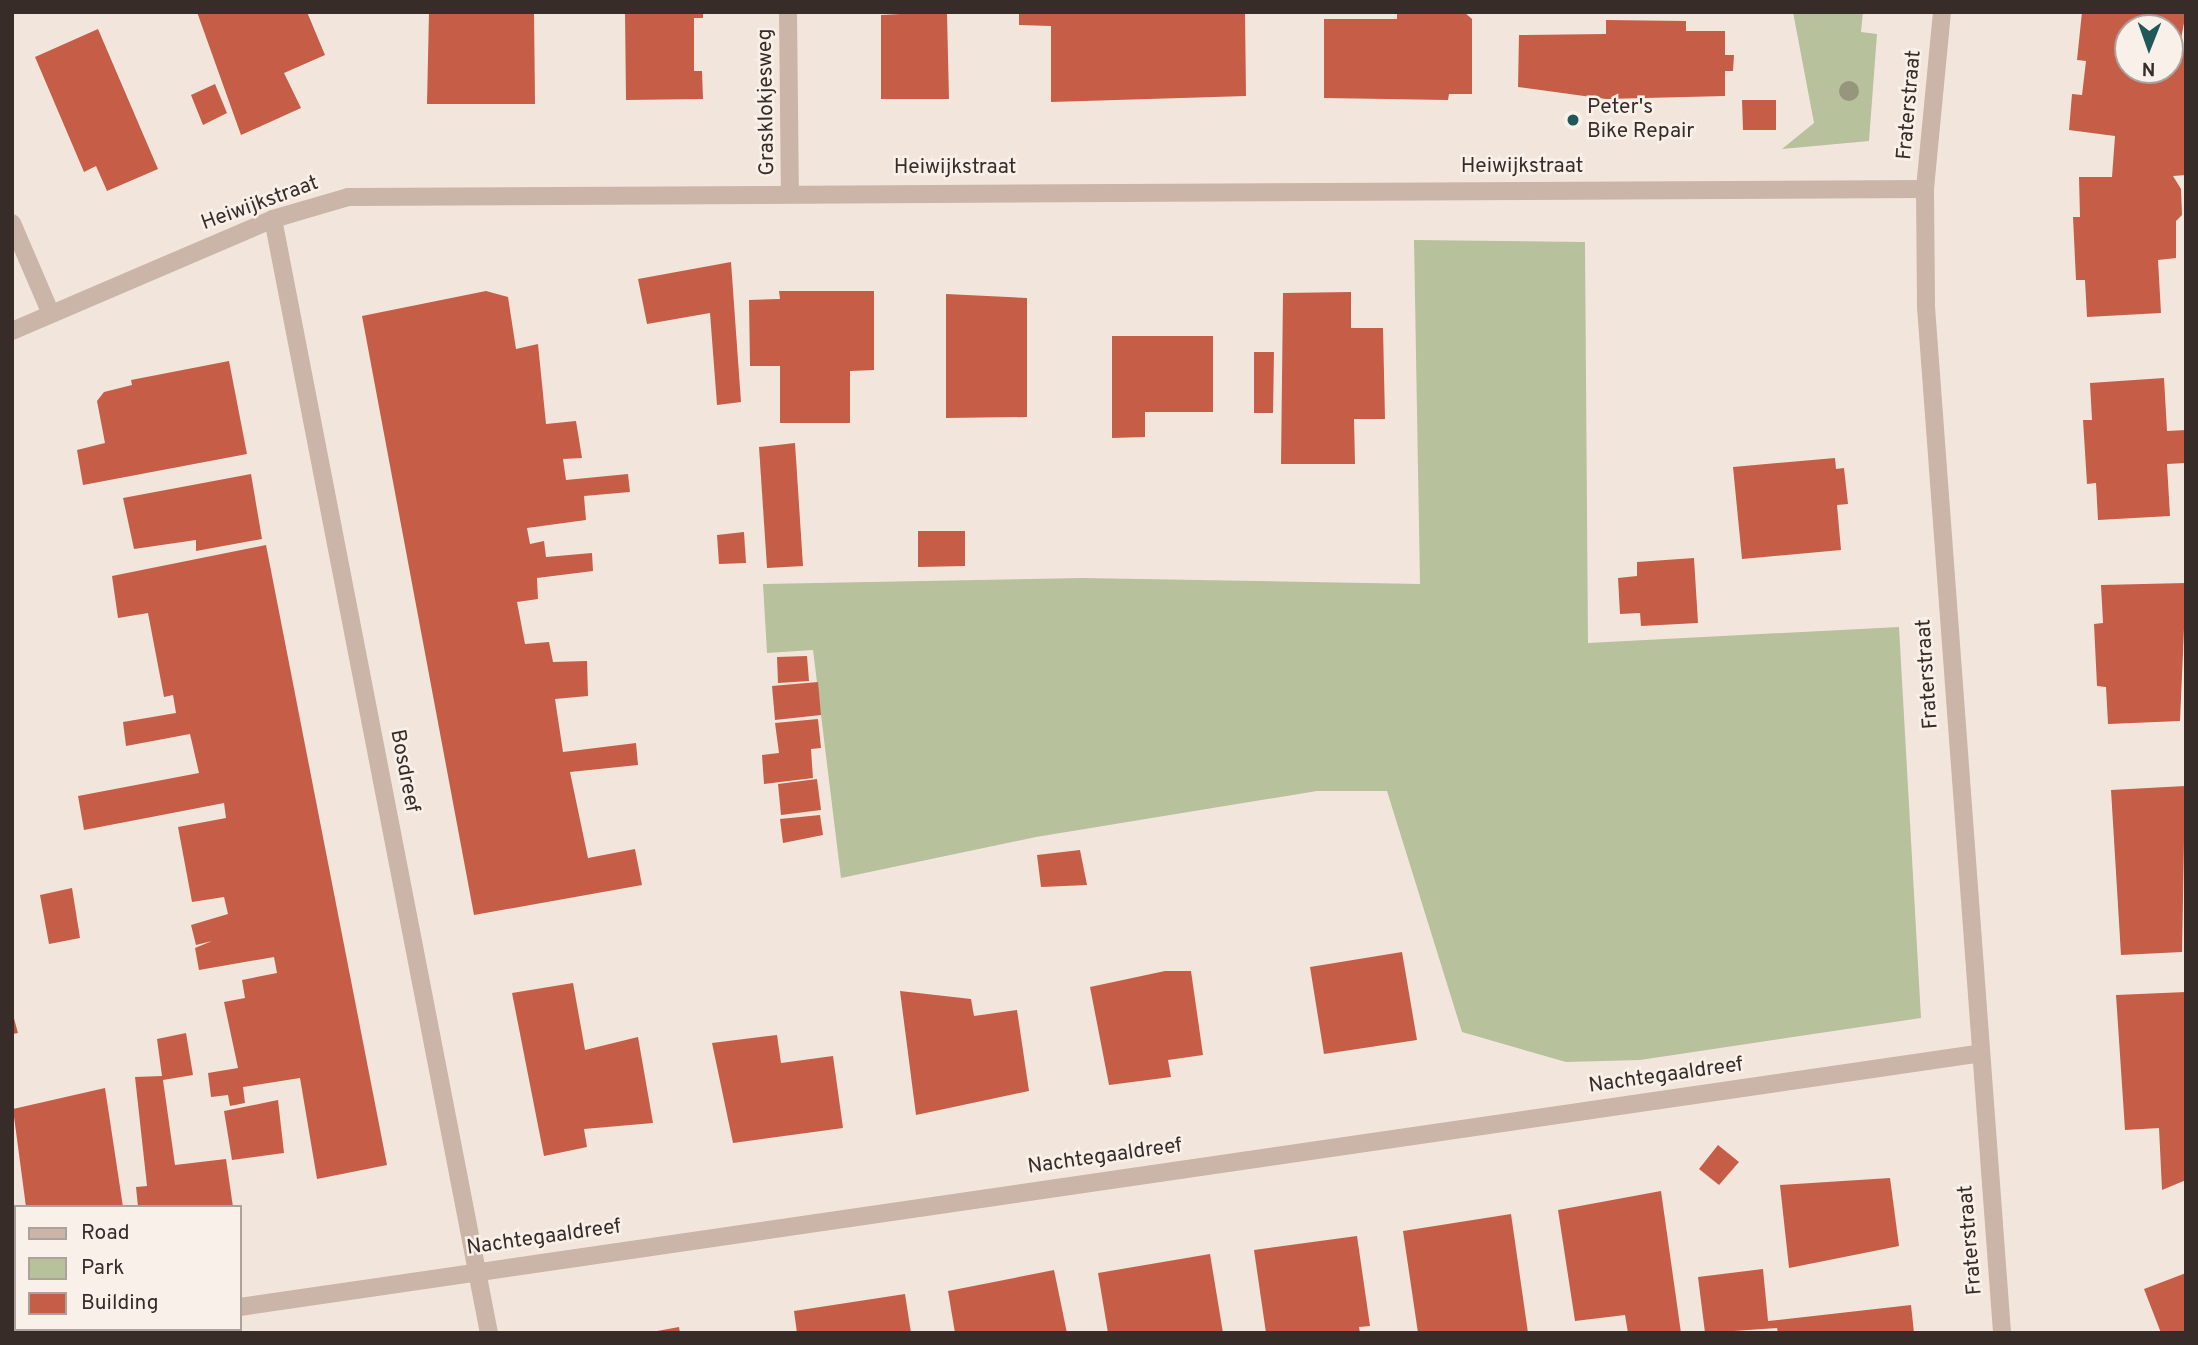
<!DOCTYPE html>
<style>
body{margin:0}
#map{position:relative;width:2198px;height:1345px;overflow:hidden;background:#f2e6dc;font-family:Overpass,sans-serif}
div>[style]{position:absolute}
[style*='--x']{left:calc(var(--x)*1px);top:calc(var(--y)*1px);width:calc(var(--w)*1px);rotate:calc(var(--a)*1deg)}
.green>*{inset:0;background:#b7c19c}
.building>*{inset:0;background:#c55d47}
.minor>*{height:18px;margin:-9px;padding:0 9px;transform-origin:9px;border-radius:9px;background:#cab5a8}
.trees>*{width:20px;height:20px;margin:-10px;border-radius:50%;background:#95967b}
.dots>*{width:19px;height:19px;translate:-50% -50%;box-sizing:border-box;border:4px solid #f9f1e9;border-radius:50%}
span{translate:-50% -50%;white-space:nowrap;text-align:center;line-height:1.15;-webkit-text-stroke:5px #f9f1e9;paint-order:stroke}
.street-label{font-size:21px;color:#372c28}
.poi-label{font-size:21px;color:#372c28}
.left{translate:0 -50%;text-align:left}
.frame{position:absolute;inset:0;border:14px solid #372c28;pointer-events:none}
.legend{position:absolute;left:14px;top:1205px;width:228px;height:126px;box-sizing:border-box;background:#f9f1e9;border:2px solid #aba29c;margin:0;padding:9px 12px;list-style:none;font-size:21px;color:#372c28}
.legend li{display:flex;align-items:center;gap:14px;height:35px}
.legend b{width:35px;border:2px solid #aba29c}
.north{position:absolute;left:2114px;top:14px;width:70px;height:70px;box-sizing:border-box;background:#f9f1e9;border:2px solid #aba29c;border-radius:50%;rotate:181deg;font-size:19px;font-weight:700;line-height:28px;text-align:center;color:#372c28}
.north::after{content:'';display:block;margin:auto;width:24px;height:32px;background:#1e5858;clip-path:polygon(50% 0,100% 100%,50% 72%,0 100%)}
</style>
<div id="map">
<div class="green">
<div style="clip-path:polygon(1793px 12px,1863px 12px,1861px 32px,1877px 34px,1869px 141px,1782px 149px,1814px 123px)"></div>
<div style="clip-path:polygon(1414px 240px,1585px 242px,1588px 643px,1899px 627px,1921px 1018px,1640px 1060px,1566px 1062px,1462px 1032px,1387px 791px,1317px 791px,1036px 837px,841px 878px,813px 650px,767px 653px,763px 584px,1082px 578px,1420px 584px)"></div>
</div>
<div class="building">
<div style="clip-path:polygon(197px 12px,307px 12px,325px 55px,284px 73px,301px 108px,241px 135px)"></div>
<div style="clip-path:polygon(429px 12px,534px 12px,535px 104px,427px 104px)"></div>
<div style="clip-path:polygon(625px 12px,703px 12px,703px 18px,694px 18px,694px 71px,702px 71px,703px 99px,626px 100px)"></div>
<div style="clip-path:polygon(940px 12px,947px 14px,949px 99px,881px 99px,881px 15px)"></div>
<div style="clip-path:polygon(1019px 12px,1245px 12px,1246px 96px,1051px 102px,1051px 26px,1019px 25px)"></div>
<div style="clip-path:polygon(1397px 12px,1464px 12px,1472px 19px,1472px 94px,1449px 94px,1448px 100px,1324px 98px,1324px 19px,1397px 19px)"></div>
<div style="clip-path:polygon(evenodd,2082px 12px,2186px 12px,2179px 50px,2186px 51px,2186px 175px,2173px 176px,2181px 189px,2182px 215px,2176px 221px,2176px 258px,2158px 260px,2161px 313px,2087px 317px,2085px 280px,2076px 280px,2073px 217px,2080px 217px,2079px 177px,2112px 177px,2115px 136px,2069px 130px,2072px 94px,2082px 95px,2086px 61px,2077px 60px,2082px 12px,2128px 28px,2170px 28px,2170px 70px,2128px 70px,2128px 28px)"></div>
<div style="clip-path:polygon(1606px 20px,1686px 21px,1686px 31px,1725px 31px,1725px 55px,1734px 55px,1733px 71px,1725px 71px,1725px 96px,1606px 99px,1518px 87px,1519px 35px,1606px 34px)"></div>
<div style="clip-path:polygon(98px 29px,158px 169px,107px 191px,96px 166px,84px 172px,35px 57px)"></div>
<div style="clip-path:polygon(215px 84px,227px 113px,203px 125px,191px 95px)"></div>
<div style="clip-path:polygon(1742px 100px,1776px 100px,1776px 130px,1743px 130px)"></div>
<div style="clip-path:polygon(731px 262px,741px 402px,717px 405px,710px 313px,647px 324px,638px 279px)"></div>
<div style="clip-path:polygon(486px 291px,508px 297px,516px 349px,538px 344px,546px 424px,576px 421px,582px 458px,563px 459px,566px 480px,628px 474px,630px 492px,584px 496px,586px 520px,527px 528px,530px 544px,544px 541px,546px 557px,592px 553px,593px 571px,537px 578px,538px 599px,517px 602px,525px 644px,549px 642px,553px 662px,587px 661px,588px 696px,555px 699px,563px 752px,636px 743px,638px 765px,570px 772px,588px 858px,635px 849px,642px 885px,474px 915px,362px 316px)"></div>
<div style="clip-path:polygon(779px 291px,874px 291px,874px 370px,850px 371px,850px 423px,780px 423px,780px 366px,750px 366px,749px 300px,780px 299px)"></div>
<div style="clip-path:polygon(1351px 292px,1351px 328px,1383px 328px,1385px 419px,1354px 419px,1355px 464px,1281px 464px,1283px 293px)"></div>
<div style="clip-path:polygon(946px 294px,1027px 298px,1027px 417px,946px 418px)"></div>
<div style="clip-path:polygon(1112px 336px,1213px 336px,1213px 412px,1145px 412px,1145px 437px,1112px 438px)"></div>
<div style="clip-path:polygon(1254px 352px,1274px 352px,1273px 413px,1254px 413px)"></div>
<div style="clip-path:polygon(229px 361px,247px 454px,83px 485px,77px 450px,105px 443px,97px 401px,104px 392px,132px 385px,131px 380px)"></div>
<div style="clip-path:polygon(2164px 378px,2167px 431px,2186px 430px,2186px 463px,2167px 464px,2170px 516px,2098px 520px,2096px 483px,2087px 484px,2083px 420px,2092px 420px,2090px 383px)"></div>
<div style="clip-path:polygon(795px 443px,803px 566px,767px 568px,759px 447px)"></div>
<div style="clip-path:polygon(1835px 458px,1836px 469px,1844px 468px,1848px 504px,1837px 505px,1841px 550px,1742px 559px,1733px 467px)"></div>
<div style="clip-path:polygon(251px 474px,262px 539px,196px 551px,196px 540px,134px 549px,123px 498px)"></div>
<div style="clip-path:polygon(918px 531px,965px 531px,965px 566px,918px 567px)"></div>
<div style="clip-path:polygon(744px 532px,746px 563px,719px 564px,717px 535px)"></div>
<div style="clip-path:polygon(266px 545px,387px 1165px,317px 1179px,300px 1078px,243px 1087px,245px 1103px,230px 1106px,228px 1095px,211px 1097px,208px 1073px,238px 1068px,224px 1002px,245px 998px,242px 980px,277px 973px,274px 957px,199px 970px,195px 948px,212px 941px,196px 945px,191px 925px,228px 914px,224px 897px,192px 902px,178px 827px,226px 818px,224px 803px,84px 830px,78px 796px,199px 773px,190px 734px,126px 746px,123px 722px,176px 713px,173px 695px,164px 697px,148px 613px,118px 618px,112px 576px)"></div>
<div style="clip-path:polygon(1694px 558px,1698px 623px,1641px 626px,1640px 613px,1620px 614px,1618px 578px,1637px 576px,1637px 562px)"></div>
<div style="clip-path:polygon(2186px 583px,2180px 721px,2108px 724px,2106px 687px,2097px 686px,2094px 624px,2103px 623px,2101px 585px)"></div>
<div style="clip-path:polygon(807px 656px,809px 681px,778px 683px,777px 657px)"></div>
<div style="clip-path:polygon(818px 682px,821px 715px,775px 720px,772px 686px)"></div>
<div style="clip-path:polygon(818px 719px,821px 748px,811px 749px,813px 778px,764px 784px,762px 755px,779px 753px,775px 723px)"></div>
<div style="clip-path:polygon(817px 779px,821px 810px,781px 815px,778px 784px)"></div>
<div style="clip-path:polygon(2185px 786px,2182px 952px,2121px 955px,2111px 790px)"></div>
<div style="clip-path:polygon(820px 815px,823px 835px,783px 843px,780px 819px)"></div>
<div style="clip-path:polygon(1080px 850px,1087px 885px,1041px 887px,1037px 855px)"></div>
<div style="clip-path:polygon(72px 888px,80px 938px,49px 944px,40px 895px)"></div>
<div style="clip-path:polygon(1402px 952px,1417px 1040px,1324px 1054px,1310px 967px)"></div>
<div style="clip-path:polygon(1165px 971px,1191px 971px,1203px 1055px,1168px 1060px,1171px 1077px,1109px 1085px,1090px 987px)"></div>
<div style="clip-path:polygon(573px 983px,585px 1050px,638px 1037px,653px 1123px,584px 1129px,587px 1147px,544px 1156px,512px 993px)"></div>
<div style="clip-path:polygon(900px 991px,971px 999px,974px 1016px,1017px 1010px,1029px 1091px,916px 1115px)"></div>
<div style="clip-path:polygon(2186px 992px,2186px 1180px,2162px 1190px,2159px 1128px,2125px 1130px,2116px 995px)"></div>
<div style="clip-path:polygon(12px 1011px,18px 1033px,12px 1034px)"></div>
<div style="clip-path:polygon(186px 1033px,193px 1075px,163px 1080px,175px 1165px,226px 1159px,233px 1207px,138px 1207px,136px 1187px,147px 1186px,135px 1077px,162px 1076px,157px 1039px)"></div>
<div style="clip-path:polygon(777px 1035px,781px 1063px,833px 1056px,843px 1128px,733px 1143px,712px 1043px)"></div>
<div style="clip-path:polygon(105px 1088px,123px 1207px,26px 1207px,13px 1109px)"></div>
<div style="clip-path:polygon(278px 1100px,284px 1153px,232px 1160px,224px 1111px)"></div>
<div style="clip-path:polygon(1718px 1145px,1739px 1162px,1719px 1185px,1699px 1169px)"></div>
<div style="clip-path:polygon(1890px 1178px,1899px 1246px,1789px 1268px,1780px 1185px)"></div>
<div style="clip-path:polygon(1661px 1191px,1681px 1333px,1628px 1333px,1625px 1315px,1575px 1321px,1558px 1210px)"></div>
<div style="clip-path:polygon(1511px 1214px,1528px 1333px,1418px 1333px,1403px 1231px)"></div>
<div style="clip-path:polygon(1357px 1236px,1370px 1326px,1359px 1327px,1360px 1333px,1266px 1333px,1254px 1250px)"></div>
<div style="clip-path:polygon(1210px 1254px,1223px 1333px,1108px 1333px,1098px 1273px)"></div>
<div style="clip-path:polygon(1763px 1269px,1768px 1321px,1911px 1305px,1914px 1333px,1778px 1333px,1777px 1328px,1705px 1333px,1698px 1277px)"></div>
<div style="clip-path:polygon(1054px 1270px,1067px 1333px,955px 1333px,948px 1291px)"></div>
<div style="clip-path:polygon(2186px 1273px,2186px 1333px,2161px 1333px,2144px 1289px)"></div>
<div style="clip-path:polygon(905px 1294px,911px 1333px,797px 1333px,794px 1311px)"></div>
<div style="clip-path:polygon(679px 1327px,680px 1333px,657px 1333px,657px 1331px)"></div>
</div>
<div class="minor">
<div style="--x:788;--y:12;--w:179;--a:89.4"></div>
<div style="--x:1942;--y:12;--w:178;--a:95.5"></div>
<div style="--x:1925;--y:189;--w:118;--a:89.5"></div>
<div style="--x:1926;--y:307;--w:1029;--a:85.76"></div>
<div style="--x:273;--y:219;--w:1135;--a:79.03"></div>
<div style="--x:12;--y:223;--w:99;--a:66.8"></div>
<div style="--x:12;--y:331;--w:284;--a:-23.2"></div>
<div style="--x:273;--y:219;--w:78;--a:-16.3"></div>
<div style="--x:348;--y:197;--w:1577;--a:-0.29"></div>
<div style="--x:240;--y:1307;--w:1755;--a:-8.29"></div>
<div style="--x:68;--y:1333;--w:23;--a:-10"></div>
</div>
<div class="trees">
<div style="left:1849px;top:91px"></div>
</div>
<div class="dots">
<div style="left:1573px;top:120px;background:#1e5858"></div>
</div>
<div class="street-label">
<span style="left:767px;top:102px;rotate:-91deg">Grasklokjesweg</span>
<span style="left:1910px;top:105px;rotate:-85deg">Fraterstraat</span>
<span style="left:1522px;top:167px">Heiwijkstraat</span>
<span style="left:955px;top:168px">Heiwijkstraat</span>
<span style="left:260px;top:204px;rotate:-20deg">Heiwijkstraat</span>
<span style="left:1928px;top:674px;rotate:-94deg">Fraterstraat</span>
<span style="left:404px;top:771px;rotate:79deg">Bosdreef</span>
<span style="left:1666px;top:1076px;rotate:-8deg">Nachtegaaldreef</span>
<span style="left:1105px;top:1157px;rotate:-8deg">Nachtegaaldreef</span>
<span style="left:544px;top:1238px;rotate:-8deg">Nachtegaaldreef</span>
<span style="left:1971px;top:1240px;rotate:-95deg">Fraterstraat</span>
</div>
<div class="poi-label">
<span class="left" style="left:1587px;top:120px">Peter's<br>Bike Repair</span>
</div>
<div class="frame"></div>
<ul class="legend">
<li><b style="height:9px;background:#cab5a8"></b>Road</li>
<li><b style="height:19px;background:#b7c19c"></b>Park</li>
<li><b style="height:19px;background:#c55d47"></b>Building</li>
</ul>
<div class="north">N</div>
</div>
